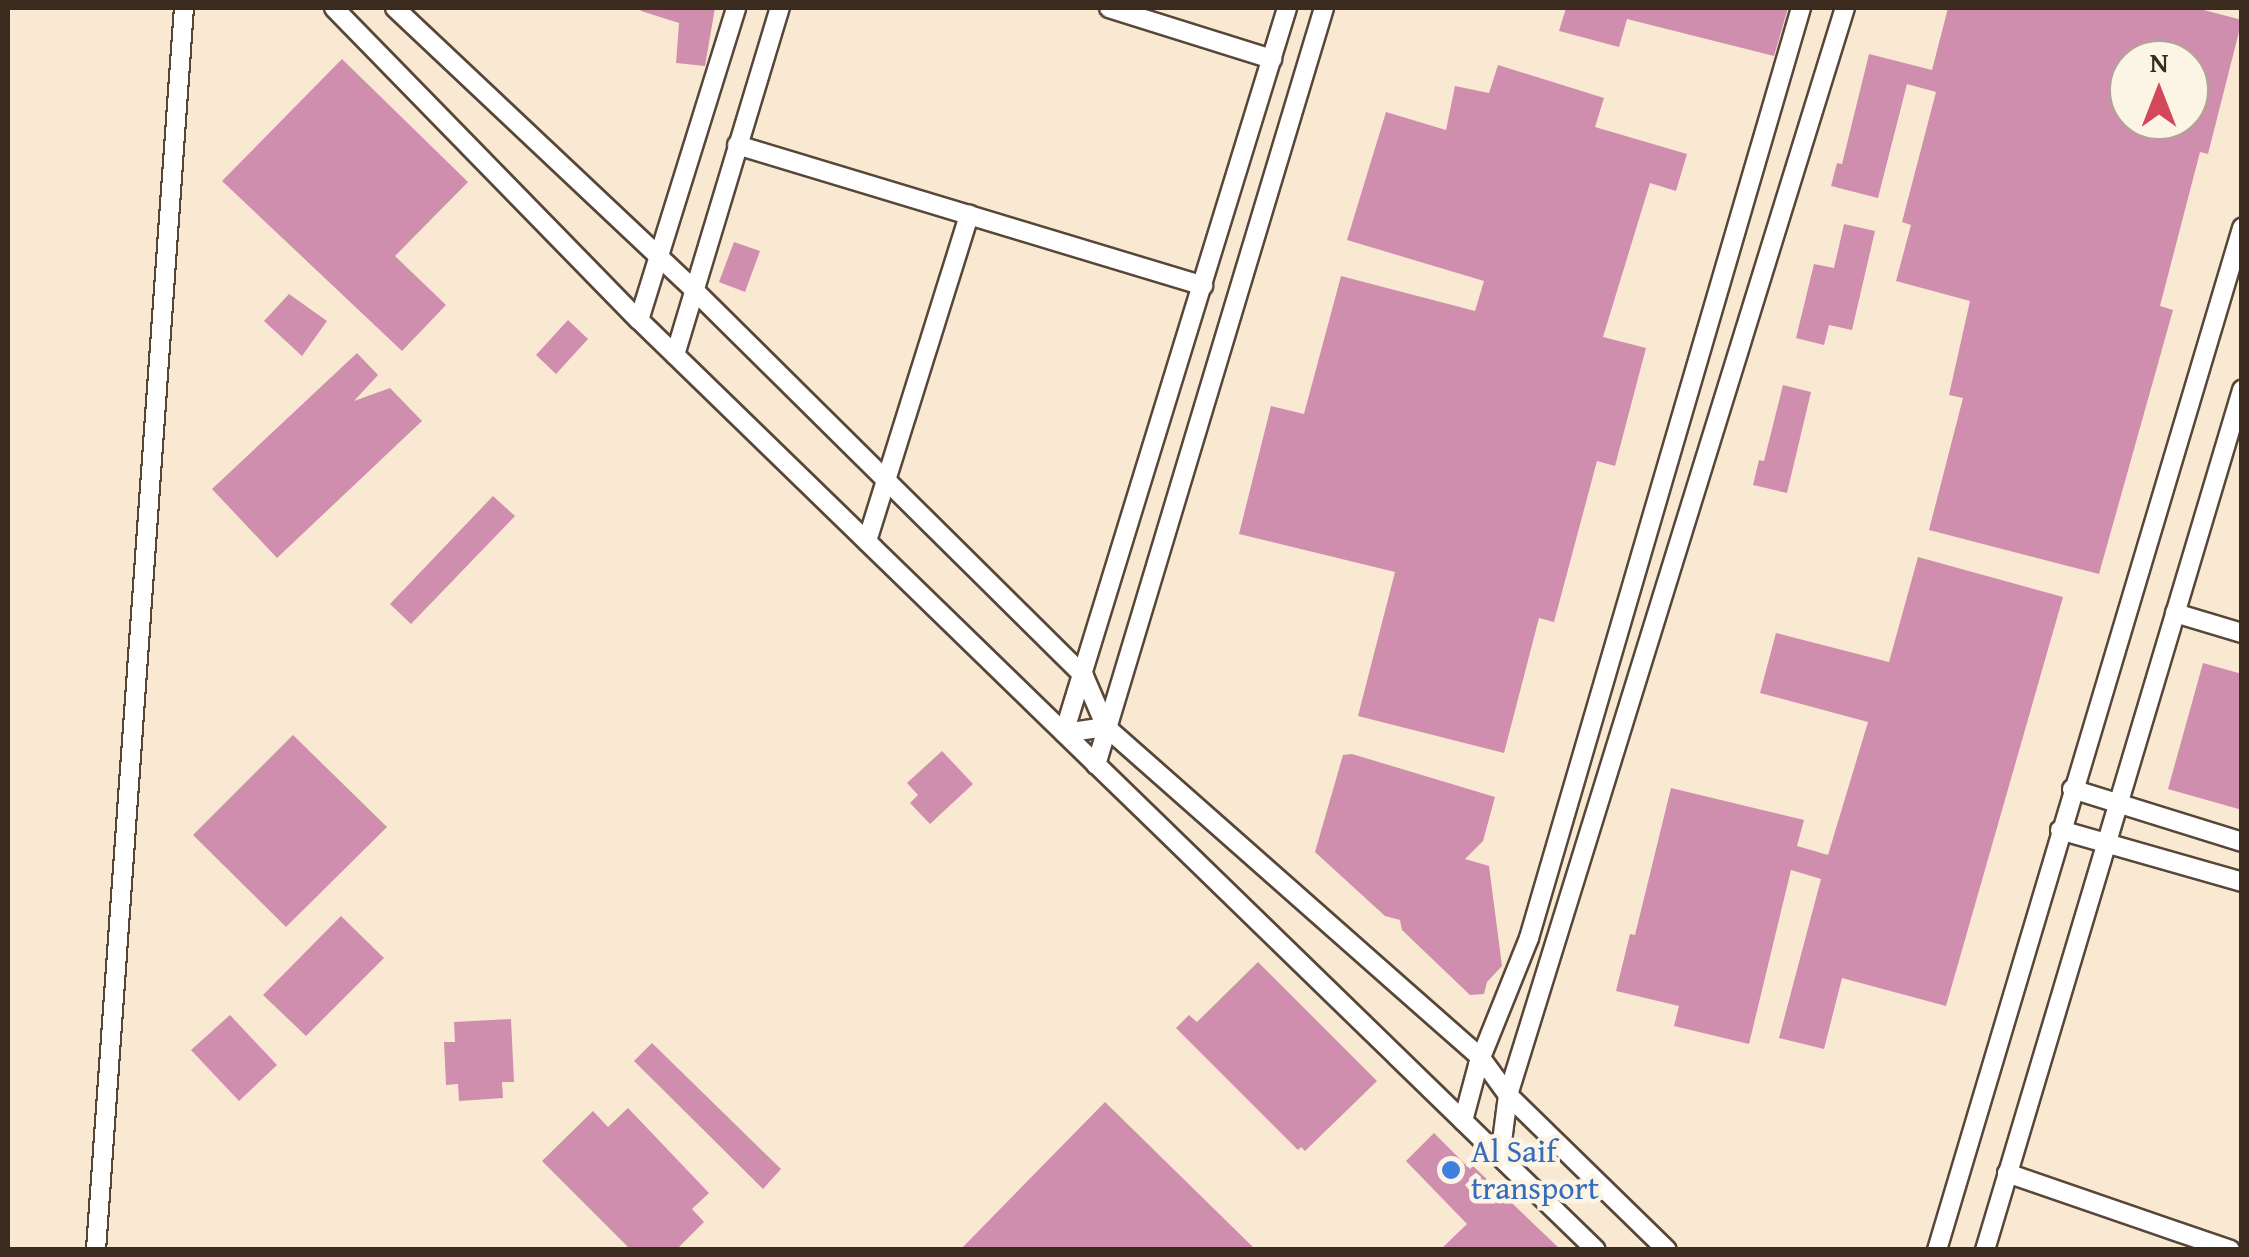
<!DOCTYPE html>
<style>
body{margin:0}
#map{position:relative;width:2249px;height:1257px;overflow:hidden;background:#f9e9d3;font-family:"Gentium Book Plus",serif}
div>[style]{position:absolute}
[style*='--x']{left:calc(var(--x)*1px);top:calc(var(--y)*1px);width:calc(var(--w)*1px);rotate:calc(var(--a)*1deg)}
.building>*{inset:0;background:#d08eae}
.roads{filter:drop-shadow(2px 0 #584739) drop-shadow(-2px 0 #584739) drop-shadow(0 2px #584739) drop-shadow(0 -2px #584739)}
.minor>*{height:18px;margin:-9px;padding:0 9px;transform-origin:9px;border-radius:9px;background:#fff}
.dots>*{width:28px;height:28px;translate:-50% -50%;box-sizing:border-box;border:5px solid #fcf5e5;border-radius:50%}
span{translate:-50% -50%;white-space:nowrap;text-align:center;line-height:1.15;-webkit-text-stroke:9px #fcf5e5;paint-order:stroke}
.shop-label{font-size:32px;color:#366cbe}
.left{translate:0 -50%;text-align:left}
.frame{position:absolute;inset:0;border:10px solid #3b2a1e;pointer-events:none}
.north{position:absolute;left:2109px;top:40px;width:100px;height:100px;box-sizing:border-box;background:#fcf5e5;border:2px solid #afa495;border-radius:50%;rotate:0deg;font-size:28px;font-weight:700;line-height:40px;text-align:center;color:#3b2a1e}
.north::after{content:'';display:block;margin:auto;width:35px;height:45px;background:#d1495b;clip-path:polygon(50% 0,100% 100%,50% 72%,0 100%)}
</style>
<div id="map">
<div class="building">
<div style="clip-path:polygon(641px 8px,715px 8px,705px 66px,676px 63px,679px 23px,641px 11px)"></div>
<div style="clip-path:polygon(1566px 8px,1788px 8px,1774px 56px,1627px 19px,1619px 47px,1559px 31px)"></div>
<div style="clip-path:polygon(evenodd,1948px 8px,2196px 8px,2242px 20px,2208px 154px,2200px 152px,2160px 306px,2173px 310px,2099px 574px,1929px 530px,1963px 398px,1949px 395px,1970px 301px,1896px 281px,1911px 225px,1902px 222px,1936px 92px,1907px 84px,1878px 198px,1831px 186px,1837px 163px,1842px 164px,1869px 54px,1932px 70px,1948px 8px,2129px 60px,2189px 60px,2189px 120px,2129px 120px,2129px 60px)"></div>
<div style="clip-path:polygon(342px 59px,468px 182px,395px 256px,446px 305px,402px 351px,222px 181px)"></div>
<div style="clip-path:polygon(1498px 65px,1604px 98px,1595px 127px,1687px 154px,1676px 191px,1650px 183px,1603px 337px,1646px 348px,1615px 466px,1597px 461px,1554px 622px,1539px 618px,1504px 753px,1358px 716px,1395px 572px,1239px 534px,1271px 406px,1304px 414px,1341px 276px,1475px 311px,1484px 281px,1347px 240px,1386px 112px,1446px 130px,1455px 86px,1489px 93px)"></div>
<div style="clip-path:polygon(1844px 224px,1875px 231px,1852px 330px,1829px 325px,1824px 345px,1796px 338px,1814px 264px,1834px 268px)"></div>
<div style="clip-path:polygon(734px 242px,760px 251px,745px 292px,719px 282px)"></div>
<div style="clip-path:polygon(289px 294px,327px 321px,302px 356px,264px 321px)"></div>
<div style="clip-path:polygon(568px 320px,588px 339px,556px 374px,536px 355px)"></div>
<div style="clip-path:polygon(357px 353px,378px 375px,354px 401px,390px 388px,422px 421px,277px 558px,212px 489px)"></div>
<div style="clip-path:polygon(1783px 385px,1811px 392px,1787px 493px,1753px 485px,1759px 460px,1764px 461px)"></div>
<div style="clip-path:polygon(493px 496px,515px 516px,411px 624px,390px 604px)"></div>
<div style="clip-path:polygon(1918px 557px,2063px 597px,1946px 1006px,1842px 978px,1824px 1049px,1779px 1038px,1821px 879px,1791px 870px,1749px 1044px,1674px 1026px,1679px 1006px,1616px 991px,1630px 934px,1635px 935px,1671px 788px,1804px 820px,1797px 846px,1828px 855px,1868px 722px,1760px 693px,1776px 633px,1889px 662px)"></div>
<div style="clip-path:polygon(2203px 663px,2242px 674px,2242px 810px,2168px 789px)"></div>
<div style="clip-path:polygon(293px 735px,387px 827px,286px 927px,193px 835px)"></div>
<div style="clip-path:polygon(942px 751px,973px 784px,930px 824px,910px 803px,918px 795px,907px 783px)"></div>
<div style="clip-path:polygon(1352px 754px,1495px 797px,1483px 841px,1465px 859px,1489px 866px,1502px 966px,1487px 982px,1484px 994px,1470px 995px,1402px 930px,1400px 920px,1385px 916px,1315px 852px,1343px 755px)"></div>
<div style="clip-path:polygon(341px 916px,384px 958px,306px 1036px,263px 995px)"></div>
<div style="clip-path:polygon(1258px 962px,1377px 1081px,1305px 1151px,1301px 1147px,1298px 1150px,1176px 1028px,1189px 1015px,1197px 1022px)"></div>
<div style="clip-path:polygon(230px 1015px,277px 1065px,239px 1101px,191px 1050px)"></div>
<div style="clip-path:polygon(511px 1019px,514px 1082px,502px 1082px,503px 1098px,459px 1101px,458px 1084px,446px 1085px,444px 1042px,455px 1042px,454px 1022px)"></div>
<div style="clip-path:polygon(652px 1043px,781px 1169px,763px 1189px,634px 1061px)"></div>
<div style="clip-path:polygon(1105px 1102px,1256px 1250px,960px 1250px)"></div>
<div style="clip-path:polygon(628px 1108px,709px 1193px,692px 1209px,704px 1222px,676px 1250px,631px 1250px,542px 1161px,593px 1111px,608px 1127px)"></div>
<div style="clip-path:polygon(1434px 1133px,1470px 1169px,1473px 1166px,1561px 1250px,1440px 1250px,1467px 1224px,1406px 1161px)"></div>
</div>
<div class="roads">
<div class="minor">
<div style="--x:334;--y:8;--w:436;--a:45.7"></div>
<div style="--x:639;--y:320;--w:1334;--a:44.18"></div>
<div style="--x:395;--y:8;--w:408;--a:43.3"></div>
<div style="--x:692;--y:288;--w:552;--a:44.71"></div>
<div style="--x:1084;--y:676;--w:56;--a:66.7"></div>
<div style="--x:1106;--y:727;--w:500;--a:41.43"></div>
<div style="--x:1481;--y:1058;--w:46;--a:53.9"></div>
<div style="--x:1508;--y:1095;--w:222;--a:44.3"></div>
<div style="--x:1109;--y:8;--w:171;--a:17.4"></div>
<div style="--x:737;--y:145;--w:487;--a:16.8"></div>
<div style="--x:639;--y:320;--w:327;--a:-72.7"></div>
<div style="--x:675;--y:355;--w:363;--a:-73.2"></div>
<div style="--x:867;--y:541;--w:342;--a:-72.6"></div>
<div style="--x:2175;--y:613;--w:70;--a:16.6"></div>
<div style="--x:1106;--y:727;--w:42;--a:171.9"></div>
<div style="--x:1064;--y:733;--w:759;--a:-72.9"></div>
<div style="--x:1096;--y:765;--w:791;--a:-73.24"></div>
<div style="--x:2072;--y:789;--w:178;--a:17.3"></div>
<div style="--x:2060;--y:830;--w:189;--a:15.9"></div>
<div style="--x:1463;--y:1121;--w:58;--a:-75"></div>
<div style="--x:1478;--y:1065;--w:137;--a:-68.1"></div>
<div style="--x:1529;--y:938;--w:969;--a:-73.7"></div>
<div style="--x:1500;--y:1157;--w:63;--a:-82.6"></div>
<div style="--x:1508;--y:1095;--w:1138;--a:-72.78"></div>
<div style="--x:2007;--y:1173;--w:236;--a:19"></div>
<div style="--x:96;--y:1250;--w:1245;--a:-85.95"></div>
<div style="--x:1937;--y:1250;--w:1067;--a:-73.38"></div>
<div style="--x:1985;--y:1250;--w:898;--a:-73.36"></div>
</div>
</div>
<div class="dots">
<div style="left:1451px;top:1170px;background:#3f7fe0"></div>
</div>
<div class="shop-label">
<span class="left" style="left:1471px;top:1170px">Al Saif<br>transport</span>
</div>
<div class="frame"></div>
<div class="north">N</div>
</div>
